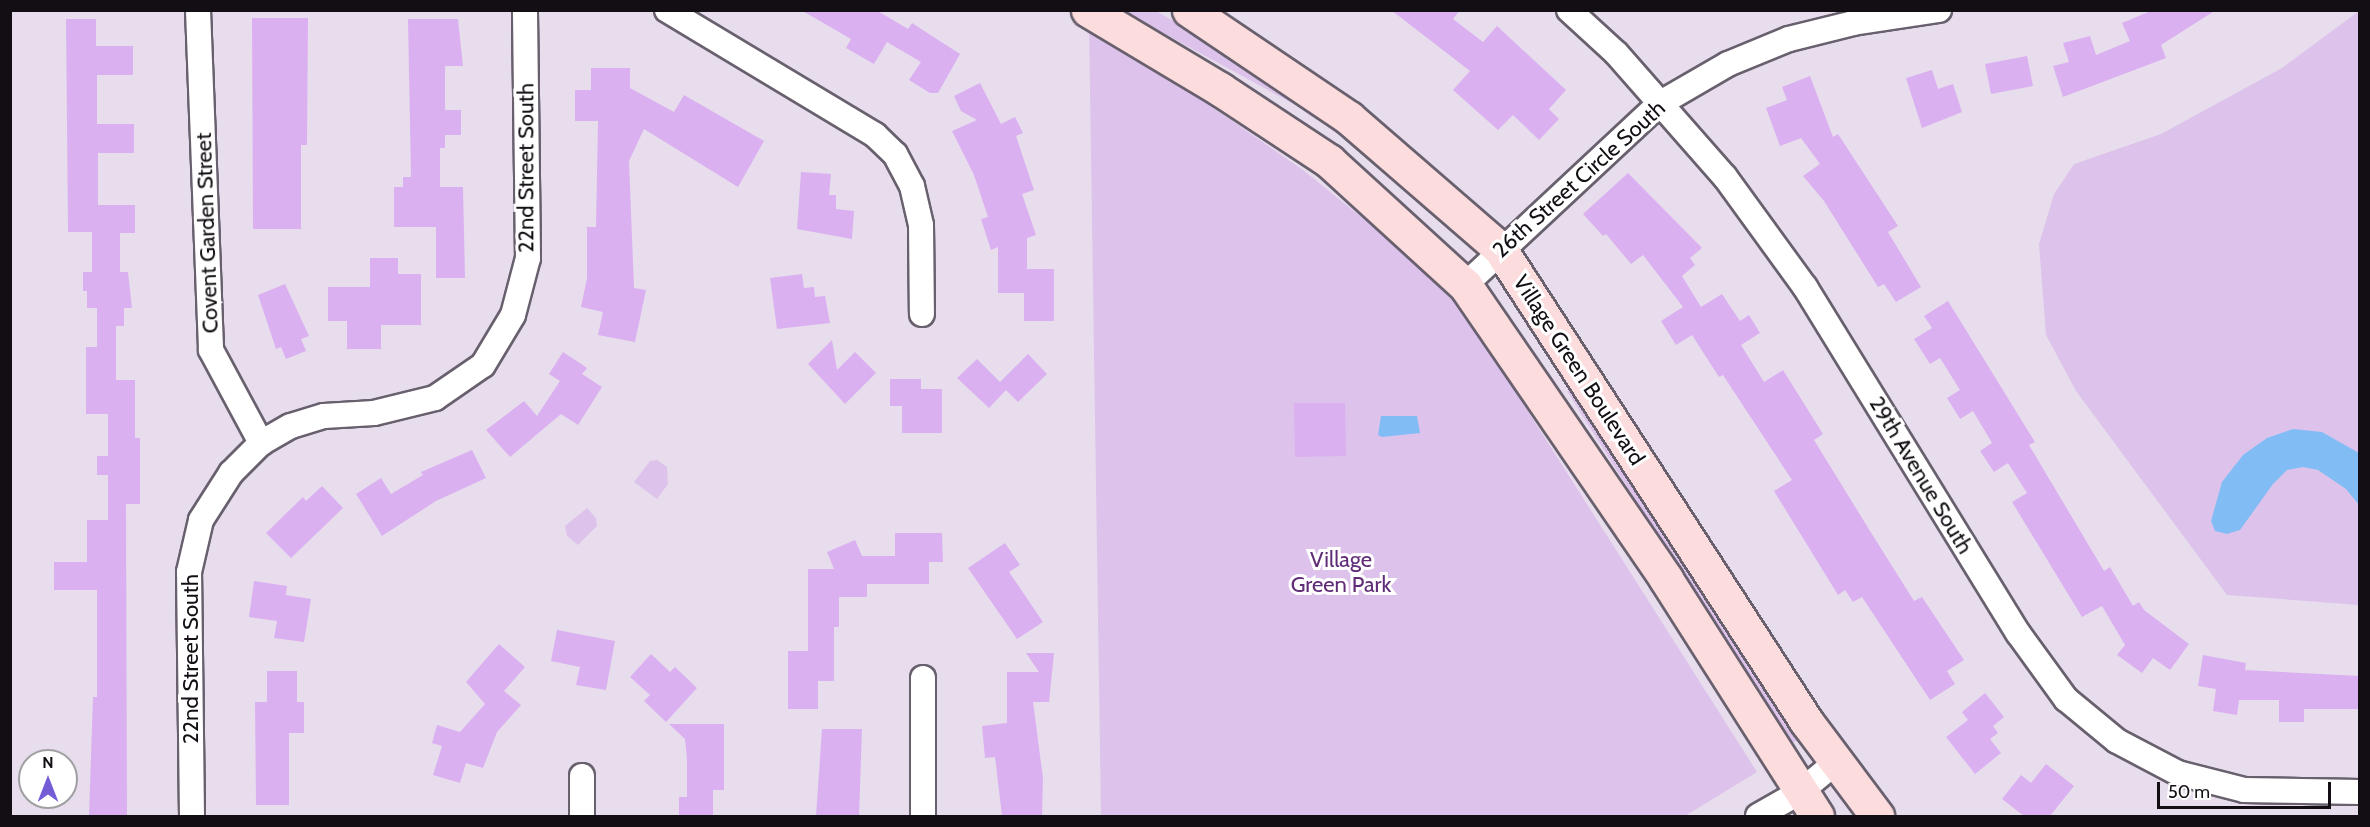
<!DOCTYPE html>
<style>
body{margin:0}
#map{position:relative;width:2370px;height:827px;overflow:hidden;background:#e7dded;font-family:Cabin,sans-serif}
div>[style]{position:absolute}
[style*='--x']{left:calc(var(--x)*1px);top:calc(var(--y)*1px);width:calc(var(--w)*1px);rotate:calc(var(--a)*1deg)}
.green>*{inset:0;background:#ddc3eb}
.water>*{inset:0;background:#81bdf4}
.building>*{inset:0;background:#dbb0f1}
.roads{filter:drop-shadow(2px 0 #69606e) drop-shadow(-2px 0 #69606e) drop-shadow(0 2px #69606e) drop-shadow(0 -2px #69606e)}
.street>*{height:24px;margin:-12px;padding:0 12px;transform-origin:12px;border-radius:12px;background:#fff}
.secondary>*{height:33px;margin:-16.5px;padding:0 16.5px;transform-origin:16.5px;border-radius:16.5px;background:#fddcdd}
span{translate:-50% -50%;white-space:nowrap;text-align:center;line-height:1.15;-webkit-text-stroke:6px #fff;paint-order:stroke}
.street-label{font-size:22px;color:#120e13}
.park-label{font-size:22px;color:#602c78}
.frame{position:absolute;inset:0;border:12px solid #120e13;pointer-events:none}
.north{position:absolute;left:18px;top:749px;width:60px;height:60px;box-sizing:border-box;background:#fff;border:2px solid #a09fa1;border-radius:50%;rotate:0deg;font-size:16px;font-weight:700;line-height:24px;text-align:center;color:#120e13}
.north::after{content:'';display:block;margin:auto;width:21px;height:27px;background:#755cd7;clip-path:polygon(50% 0,100% 100%,50% 72%,0 100%)}
.scale{position:absolute;left:2157px;top:782px;width:174px;height:27px;box-sizing:border-box;border:3px solid #120e13;border-top:0;padding-left:8px;font-size:18px;line-height:21px;white-space:nowrap;color:#120e13;-webkit-text-stroke:4px #fff;paint-order:stroke}
</style>
<div id="map">
<div class="green">
<div style="clip-path:polygon(1123px 11px,1156px 11px,1258px 69px,1321px 119px)"></div>
<div style="clip-path:polygon(2359px 11px,2359px 605px,2227px 595px,2076px 391px,2046px 335px,2039px 244px,2054px 194px,2074px 164px,2161px 134px,2282px 68px)"></div>
<div style="clip-path:polygon(1089px 22px,1303px 170px,1390px 240px,1453px 301px,1491px 353px,1757px 772px,1685px 816px,1101px 816px)"></div>
<div style="clip-path:polygon(1570px 389px,1618px 445px,1800px 737px,1798px 741px,1788px 743px,1567px 391px)"></div>
<div style="clip-path:polygon(657px 460px,667px 467px,668px 484px,657px 499px,634px 482px,650px 461px)"></div>
<div style="clip-path:polygon(587px 508px,596px 518px,597px 526px,578px 545px,567px 536px,565px 526px)"></div>
</div>
<div class="water">
<div style="clip-path:polygon(1381px 416px,1417px 416px,1420px 433px,1382px 437px,1378px 435px)"></div>
<div style="clip-path:polygon(2293px 429px,2322px 432px,2359px 453px,2359px 505px,2346px 489px,2318px 470px,2303px 467px,2287px 470px,2273px 484px,2240px 530px,2227px 534px,2215px 531px,2211px 521px,2222px 482px,2243px 455px,2267px 438px)"></div>
</div>
<div class="building">
<div style="clip-path:polygon(801px 10px,876px 10px,908px 29px,912px 23px,960px 54px,938px 93px,930px 93px,909px 80px,921px 62px,887px 42px,874px 64px,846px 48px,851px 39px)"></div>
<div style="clip-path:polygon(1391px 10px,1460px 10px,1453px 19px,1483px 42px,1497px 26px,1566px 90px,1549px 109px,1559px 119px,1539px 140px,1513px 115px,1498px 130px,1453px 90px,1470px 71px)"></div>
<div style="clip-path:polygon(2153px 10px,2216px 10px,2161px 45px,2166px 58px,2063px 97px,2053px 66px,2069px 62px,2063px 43px,2090px 36px,2096px 55px,2130px 41px,2122px 23px)"></div>
<div style="clip-path:polygon(252px 18px,308px 18px,307px 145px,301px 145px,301px 229px,253px 229px)"></div>
<div style="clip-path:polygon(66px 19px,96px 19px,96px 46px,133px 46px,133px 75px,97px 75px,97px 124px,134px 124px,134px 153px,98px 153px,98px 205px,135px 205px,135px 233px,120px 233px,120px 272px,128px 272px,132px 308px,124px 308px,124px 326px,116px 326px,116px 380px,135px 380px,135px 438px,140px 438px,140px 504px,126px 504px,127px 816px,89px 816px,93px 697px,97px 697px,97px 590px,54px 590px,54px 562px,87px 562px,87px 520px,108px 520px,108px 475px,97px 475px,97px 456px,108px 456px,108px 414px,86px 414px,86px 347px,97px 347px,97px 308px,87px 308px,87px 291px,83px 291px,83px 272px,92px 272px,92px 232px,68px 232px)"></div>
<div style="clip-path:polygon(408px 19px,458px 19px,463px 66px,445px 66px,445px 110px,461px 110px,461px 135px,445px 135px,445px 148px,440px 148px,440px 187px,463px 187px,465px 278px,436px 278px,436px 227px,394px 227px,394px 187px,403px 187px,403px 177px,411px 177px)"></div>
<div style="clip-path:polygon(2027px 56px,2033px 86px,1991px 94px,1985px 64px)"></div>
<div style="clip-path:polygon(591px 68px,630px 68px,630px 88px,674px 112px,684px 95px,764px 141px,738px 187px,644px 129px,629px 161px,634px 288px,646px 290px,635px 342px,598px 335px,603px 312px,581px 307px,587px 278px,587px 227px,596px 227px,598px 121px,575px 121px,575px 90px,591px 90px)"></div>
<div style="clip-path:polygon(1932px 70px,1938px 89px,1953px 84px,1962px 112px,1922px 128px,1906px 78px)"></div>
<div style="clip-path:polygon(1810px 76px,1833px 137px,1838px 134px,1898px 226px,1888px 232px,1921px 287px,1896px 302px,1884px 284px,1878px 287px,1824px 201px,1803px 176px,1820px 164px,1801px 138px,1780px 146px,1766px 108px,1787px 100px,1782px 87px)"></div>
<div style="clip-path:polygon(980px 83px,1001px 124px,1015px 117px,1023px 133px,1016px 136px,1034px 190px,1022px 194px,1036px 235px,1027px 238px,1027px 269px,1054px 269px,1054px 321px,1024px 321px,1024px 293px,998px 293px,998px 247px,991px 250px,981px 219px,988px 217px,974px 175px,952px 131px,977px 120px,961px 111px,954px 96px)"></div>
<div style="clip-path:polygon(801px 172px,831px 174px,829px 195px,836px 195px,836px 209px,854px 211px,852px 239px,797px 229px)"></div>
<div style="clip-path:polygon(1628px 173px,1702px 248px,1690px 258px,1695px 265px,1682px 276px,1701px 307px,1722px 294px,1740px 321px,1749px 315px,1760px 333px,1741px 345px,1764px 382px,1783px 370px,1823px 434px,1814px 440px,1870px 531px,1914px 601px,1922px 597px,1964px 660px,1947px 671px,1955px 684px,1930px 700px,1862px 597px,1853px 602px,1845px 590px,1838px 595px,1774px 491px,1792px 480px,1723px 375px,1719px 377px,1692px 335px,1676px 345px,1661px 321px,1683px 307px,1643px 255px,1631px 264px,1606px 234px,1603px 236px,1583px 214px)"></div>
<div style="clip-path:polygon(370px 258px,398px 258px,398px 274px,421px 274px,421px 325px,381px 325px,381px 349px,347px 349px,347px 321px,328px 321px,328px 287px,370px 287px)"></div>
<div style="clip-path:polygon(802px 274px,804px 288px,814px 287px,815px 297px,825px 296px,830px 323px,777px 329px,770px 278px)"></div>
<div style="clip-path:polygon(285px 284px,309px 336px,301px 339px,306px 351px,286px 359px,281px 347px,276px 349px,258px 295px)"></div>
<div style="clip-path:polygon(1948px 301px,2035px 442px,2029px 445px,2104px 571px,2110px 567px,2133px 606px,2139px 602px,2144px 610px,2189px 644px,2170px 670px,2153px 658px,2142px 673px,2117px 655px,2125px 645px,2102px 606px,2082px 617px,2012px 502px,2027px 493px,2008px 463px,1994px 472px,1980px 451px,1992px 443px,1973px 411px,1960px 419px,1947px 398px,1960px 390px,1940px 358px,1930px 364px,1914px 339px,1932px 328px,1924px 316px)"></div>
<div style="clip-path:polygon(832px 340px,837px 370px,855px 352px,876px 373px,845px 404px,808px 364px)"></div>
<div style="clip-path:polygon(563px 352px,587px 368px,582px 374px,602px 387px,578px 425px,561px 414px,510px 457px,486px 430px,524px 401px,537px 416px,560px 381px,549px 374px)"></div>
<div style="clip-path:polygon(1028px 354px,1047px 374px,1018px 402px,1006px 390px,989px 408px,957px 378px,977px 359px,1000px 382px)"></div>
<div style="clip-path:polygon(890px 379px,921px 379px,921px 389px,942px 389px,942px 433px,902px 433px,902px 406px,890px 406px)"></div>
<div style="clip-path:polygon(1294px 403px,1345px 403px,1346px 456px,1295px 457px)"></div>
<div style="clip-path:polygon(472px 450px,486px 478px,436px 501px,382px 536px,356px 494px,381px 478px,391px 494px,423px 475px,421px 472px)"></div>
<div style="clip-path:polygon(322px 486px,343px 508px,291px 558px,266px 533px,303px 497px,306px 501px)"></div>
<div style="clip-path:polygon(895px 533px,942px 533px,943px 562px,929px 562px,929px 584px,867px 584px,867px 597px,839px 597px,839px 627px,834px 627px,834px 681px,818px 681px,818px 709px,788px 709px,788px 651px,808px 651px,808px 569px,834px 569px,827px 552px,855px 540px,862px 556px,895px 556px)"></div>
<div style="clip-path:polygon(1005px 543px,1020px 565px,1009px 572px,1043px 622px,1017px 639px,968px 568px)"></div>
<div style="clip-path:polygon(254px 581px,287px 586px,286px 595px,311px 599px,304px 642px,274px 638px,277px 621px,249px 617px)"></div>
<div style="clip-path:polygon(557px 630px,615px 641px,606px 690px,576px 685px,580px 667px,551px 661px)"></div>
<div style="clip-path:polygon(499px 644px,525px 667px,504px 691px,521px 705px,497px 732px,483px 768px,466px 763px,460px 783px,433px 775px,442px 746px,432px 743px,437px 725px,460px 732px,485px 704px,466px 682px)"></div>
<div style="clip-path:polygon(1026px 653px,1054px 653px,1049px 702px,1033px 702px,1043px 778px,1042px 816px,1002px 816px,995px 757px,985px 758px,982px 726px,1007px 723px,1007px 672px,1039px 672px)"></div>
<div style="clip-path:polygon(651px 654px,670px 672px,675px 667px,697px 688px,666px 722px,644px 701px,650px 695px,630px 677px)"></div>
<div style="clip-path:polygon(2203px 655px,2246px 663px,2245px 670px,2360px 676px,2360px 709px,2304px 709px,2304px 722px,2279px 722px,2279px 700px,2239px 700px,2237px 715px,2213px 711px,2216px 689px,2198px 686px)"></div>
<div style="clip-path:polygon(267px 671px,297px 671px,297px 702px,304px 702px,304px 733px,289px 733px,289px 805px,256px 805px,255px 702px,267px 702px)"></div>
<div style="clip-path:polygon(1985px 693px,2004px 717px,1993px 726px,1998px 733px,1990px 739px,2001px 753px,1975px 774px,1946px 737px,1968px 720px,1962px 712px)"></div>
<div style="clip-path:polygon(669px 724px,724px 724px,724px 790px,713px 790px,713px 816px,679px 816px,679px 797px,687px 797px,687px 760px,685px 739px)"></div>
<div style="clip-path:polygon(822px 729px,862px 729px,859px 816px,816px 816px)"></div>
<div style="clip-path:polygon(2046px 764px,2074px 786px,2050px 816px,2024px 816px,2002px 799px,2021px 775px,2031px 783px)"></div>
</div>
<div class="roads">
<div class="street">
<div style="--x:198;--y:10;--w:340;--a:87.8"></div>
<div style="--x:211;--y:350;--w:106;--a:61.7"></div>
<div style="--x:667;--y:10;--w:243;--a:31"></div>
<div style="--x:875;--y:135;--w:28;--a:44"></div>
<div style="--x:895;--y:154;--w:36;--a:62"></div>
<div style="--x:912;--y:186;--w:40;--a:77"></div>
<div style="--x:921;--y:225;--w:89;--a:89.4"></div>
<div style="--x:1569;--y:10;--w:64;--a:42.5"></div>
<div style="--x:1616;--y:53;--w:165;--a:48.7"></div>
<div style="--x:1725;--y:177;--w:136;--a:54"></div>
<div style="--x:1805;--y:287;--w:406;--a:58.4"></div>
<div style="--x:2018;--y:633;--w:82;--a:54"></div>
<div style="--x:2066;--y:699;--w:66;--a:39.5"></div>
<div style="--x:2117;--y:741;--w:69;--a:27.7"></div>
<div style="--x:2178;--y:773;--w:68;--a:14.4"></div>
<div style="--x:2244;--y:790;--w:116;--a:1"></div>
<div style="--x:1465;--y:285;--w:265;--a:-43"></div>
<div style="--x:1659;--y:104;--w:80;--a:-30.1"></div>
<div style="--x:1728;--y:64;--w:66;--a:-22.3"></div>
<div style="--x:1789;--y:39;--w:66;--a:-14"></div>
<div style="--x:1853;--y:23;--w:87;--a:-8.6"></div>
<div style="--x:923;--y:678;--w:138;--a:90"></div>
<div style="--x:582;--y:776;--w:40;--a:90"></div>
<div style="--x:192;--y:816;--w:244;--a:-90.7"></div>
<div style="--x:189;--y:572;--w:53;--a:-77"></div>
<div style="--x:201;--y:520;--w:56;--a:-57.4"></div>
<div style="--x:231;--y:473;--w:42;--a:-45"></div>
<div style="--x:261;--y:443;--w:34;--a:-30"></div>
<div style="--x:291;--y:426;--w:34;--a:-17"></div>
<div style="--x:324;--y:416;--w:50;--a:-3.4"></div>
<div style="--x:374;--y:413;--w:63;--a:-13.8"></div>
<div style="--x:435;--y:398;--w:58;--a:-34.5"></div>
<div style="--x:483;--y:365;--w:58;--a:-59"></div>
<div style="--x:513;--y:315;--w:59;--a:-75.3"></div>
<div style="--x:528;--y:258;--w:248;--a:-90.7"></div>
<div style="--x:1758;--y:816;--w:48;--a:-29.7"></div>
<div style="--x:1800;--y:792;--w:45;--a:-39.6"></div>
</div>
<div class="secondary">
<div style="--x:1088;--y:10;--w:154;--a:30.9"></div>
<div style="--x:1220;--y:89;--w:131;--a:33.4"></div>
<div style="--x:1329;--y:161;--w:184;--a:42.4"></div>
<div style="--x:1465;--y:285;--w:356;--a:55.6"></div>
<div style="--x:1666;--y:579;--w:281;--a:57.5"></div>
<div style="--x:1189;--y:10;--w:193;--a:34"></div>
<div style="--x:1349;--y:118;--w:200;--a:40.9"></div>
<div style="--x:1500;--y:249;--w:563;--a:57.04"></div>
<div style="--x:1806;--y:721;--w:119;--a:53.2"></div>
</div>
</div>
<div class="street-label">
<span style="left:526px;top:168px;rotate:-90deg">22nd Street South</span>
<span style="left:1579px;top:179px;rotate:-42deg">26th Street Circle South</span>
<span style="left:207px;top:233px;rotate:-92deg">Covent Garden Street</span>
<span style="left:1579px;top:370px;rotate:57deg">Village Green Boulevard</span>
<span style="left:1921px;top:475px;rotate:59deg">29th Avenue South</span>
<span style="left:191px;top:659px;rotate:-90deg">22nd Street South</span>
</div>
<div class="park-label">
<span style="left:1341px;top:572px">Village<br>Green Park</span>
</div>
<div class="frame"></div>
<div class="north">N</div>
<div class="scale">50 m</div>
</div>
